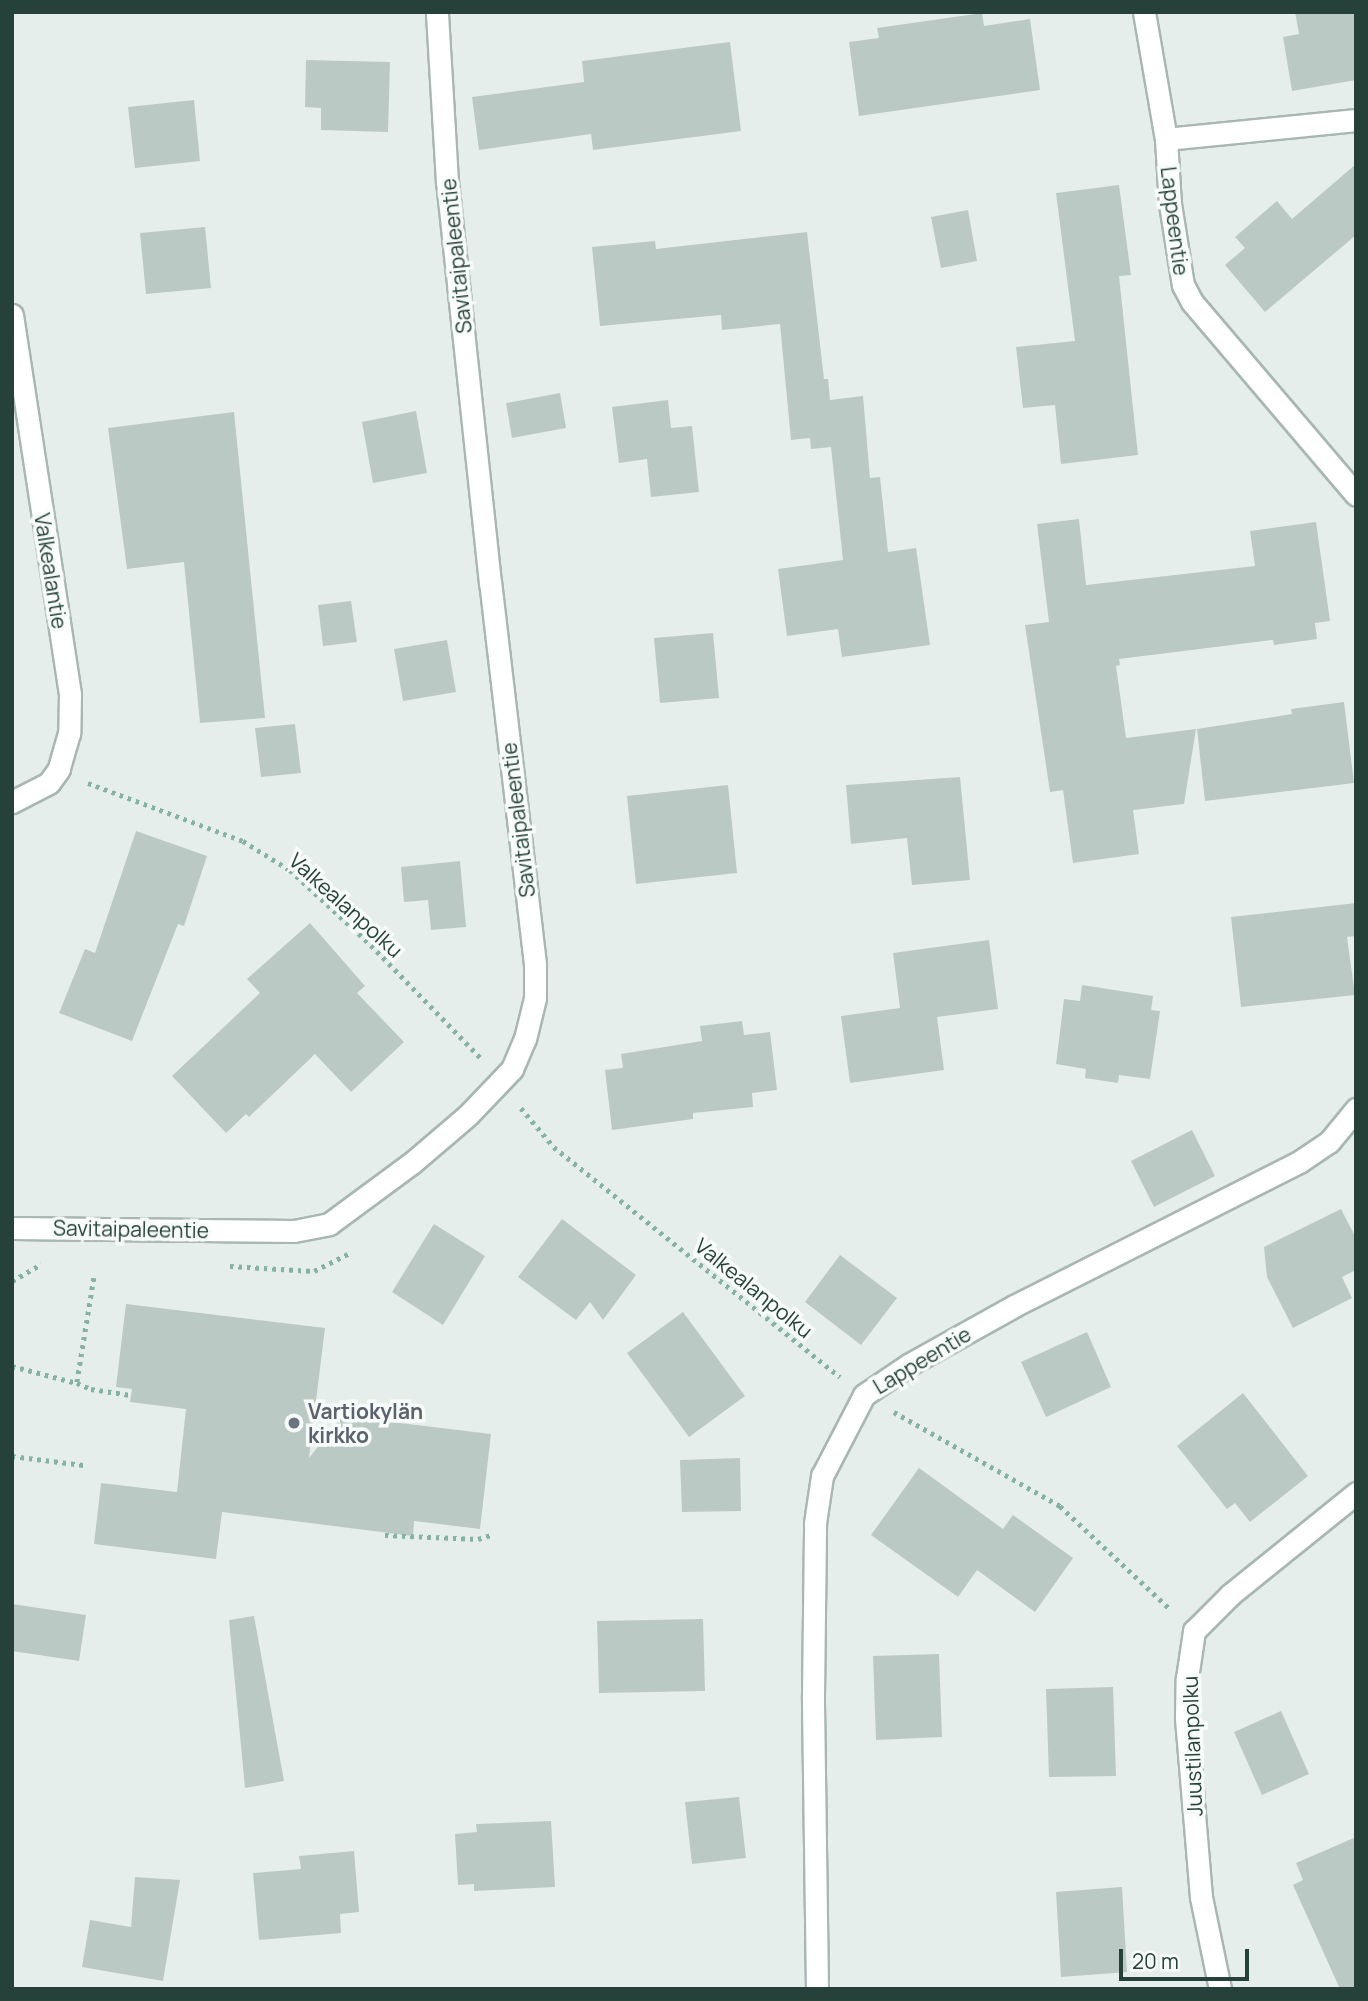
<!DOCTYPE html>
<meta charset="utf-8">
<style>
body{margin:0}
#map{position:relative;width:1368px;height:2001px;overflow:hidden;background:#e6eeeb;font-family:Manrope,sans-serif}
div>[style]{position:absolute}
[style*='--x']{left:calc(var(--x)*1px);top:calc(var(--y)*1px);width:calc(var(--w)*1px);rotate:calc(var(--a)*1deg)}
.building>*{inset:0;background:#bbc9c4}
.path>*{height:4.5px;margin-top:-2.25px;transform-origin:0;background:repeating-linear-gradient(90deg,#87b1a4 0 3.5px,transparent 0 8.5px)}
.roads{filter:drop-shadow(2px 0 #a8b7b2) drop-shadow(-2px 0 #a8b7b2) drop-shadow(0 2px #a8b7b2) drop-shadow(0 -2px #a8b7b2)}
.street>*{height:21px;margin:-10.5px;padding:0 10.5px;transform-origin:10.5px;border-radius:10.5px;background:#fff}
.dots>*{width:19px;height:19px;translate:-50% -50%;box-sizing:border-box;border:4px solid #f7fbf9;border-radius:50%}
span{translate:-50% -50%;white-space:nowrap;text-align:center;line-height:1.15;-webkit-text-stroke:7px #f7fbf9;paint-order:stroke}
.street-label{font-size:21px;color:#254139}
.worship-label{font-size:21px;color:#5b616d;font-weight:700}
.left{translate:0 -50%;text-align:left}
.frame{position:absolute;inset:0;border:14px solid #254139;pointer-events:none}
.scale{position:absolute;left:1119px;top:1949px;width:130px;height:32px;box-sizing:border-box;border:4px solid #254139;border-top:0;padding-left:9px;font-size:21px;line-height:24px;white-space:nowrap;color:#254139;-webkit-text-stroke:5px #f7fbf9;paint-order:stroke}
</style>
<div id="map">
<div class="building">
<div style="clip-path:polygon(1295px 12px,1356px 12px,1356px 80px,1292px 91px,1283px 37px,1299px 34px)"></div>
<div style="clip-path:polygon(982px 13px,984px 26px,1030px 19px,1040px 90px,859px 116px,849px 42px,879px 38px,877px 28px)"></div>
<div style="clip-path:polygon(730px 42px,741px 131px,593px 150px,591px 134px,479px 150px,472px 97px,584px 82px,582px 61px)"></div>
<div style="clip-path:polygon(306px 60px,390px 62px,388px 132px,321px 130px,321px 108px,305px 107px)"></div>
<div style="clip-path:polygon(194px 100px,200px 161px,135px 168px,128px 107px)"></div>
<div style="clip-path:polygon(1356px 164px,1356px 235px,1265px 312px,1225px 265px,1245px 248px,1235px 237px,1277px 201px,1292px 219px)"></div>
<div style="clip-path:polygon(1119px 185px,1131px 275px,1119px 276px,1138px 455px,1061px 464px,1055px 405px,1023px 408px,1016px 347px,1075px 341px,1056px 193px)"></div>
<div style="clip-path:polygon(968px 210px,977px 261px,941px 268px,931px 217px)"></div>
<div style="clip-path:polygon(205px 227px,211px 288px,146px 294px,140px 233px)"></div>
<div style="clip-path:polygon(807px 232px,824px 379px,828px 379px,830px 400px,863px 396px,870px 478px,880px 477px,888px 552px,916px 548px,930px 645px,842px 657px,838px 629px,787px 636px,778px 569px,843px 560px,831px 447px,811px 449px,810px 438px,791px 440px,780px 324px,722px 330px,721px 315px,600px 326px,592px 247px,655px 241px,656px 249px)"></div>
<div style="clip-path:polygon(560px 393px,566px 428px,512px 438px,506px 403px)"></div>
<div style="clip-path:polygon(668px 400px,671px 428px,692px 426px,699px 492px,651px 497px,647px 459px,619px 463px,612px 407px)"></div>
<div style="clip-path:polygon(416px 411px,427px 473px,373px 483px,362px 422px)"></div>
<div style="clip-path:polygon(234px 412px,265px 718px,200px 723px,184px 562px,127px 569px,108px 428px)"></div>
<div style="clip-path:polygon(1079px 519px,1086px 585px,1255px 566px,1250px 531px,1316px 522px,1330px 621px,1315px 623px,1317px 639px,1274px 645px,1273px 640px,1119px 659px,1120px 665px,1116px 666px,1126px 738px,1196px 729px,1184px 804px,1133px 810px,1139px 854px,1073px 863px,1063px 790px,1050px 792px,1025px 625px,1049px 622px,1037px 524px)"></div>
<div style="clip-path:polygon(351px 601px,357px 642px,323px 646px,318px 605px)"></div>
<div style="clip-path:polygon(713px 633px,719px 698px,660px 703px,654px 638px)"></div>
<div style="clip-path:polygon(447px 640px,456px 692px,403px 701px,394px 649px)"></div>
<div style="clip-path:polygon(1344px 702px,1354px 783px,1205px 801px,1197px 729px,1292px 714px,1291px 709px)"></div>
<div style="clip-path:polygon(295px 724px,301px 773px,261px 777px,255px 728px)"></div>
<div style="clip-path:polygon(960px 777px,970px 880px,912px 885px,907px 838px,851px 844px,846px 785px)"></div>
<div style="clip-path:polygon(728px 785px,737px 873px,636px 884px,627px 796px)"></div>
<div style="clip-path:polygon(136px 831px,207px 856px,184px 926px,178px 924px,132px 1041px,59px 1013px,85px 949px,95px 953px)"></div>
<div style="clip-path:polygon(460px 861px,466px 927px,431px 930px,428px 900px,404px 902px,401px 867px)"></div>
<div style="clip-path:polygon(1356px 903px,1356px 936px,1347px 937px,1355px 995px,1241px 1007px,1231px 917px)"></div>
<div style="clip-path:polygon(310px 923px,365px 986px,357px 993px,404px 1042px,351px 1092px,315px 1054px,249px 1117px,246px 1114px,226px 1133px,172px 1076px,260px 993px,247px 979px)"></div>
<div style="clip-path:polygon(989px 940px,998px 1009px,937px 1017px,944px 1070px,850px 1083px,841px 1016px,900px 1008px,893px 953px)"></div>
<div style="clip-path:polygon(1082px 985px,1153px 996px,1151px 1010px,1160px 1011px,1150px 1079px,1119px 1075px,1118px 1083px,1085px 1078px,1086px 1069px,1056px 1064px,1064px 999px,1080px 1001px)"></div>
<div style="clip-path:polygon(742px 1021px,744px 1035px,770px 1032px,777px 1090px,752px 1093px,753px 1107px,693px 1113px,693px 1119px,612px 1130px,605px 1070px,623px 1068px,621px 1054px,702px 1041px,700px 1026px)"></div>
<div style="clip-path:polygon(1192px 1130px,1215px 1176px,1154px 1207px,1131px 1161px)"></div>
<div style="clip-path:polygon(1341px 1209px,1356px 1238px,1356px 1270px,1342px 1277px,1352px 1298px,1293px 1328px,1267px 1277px,1264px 1247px)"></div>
<div style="clip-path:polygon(562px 1219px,636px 1275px,603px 1320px,590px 1302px,576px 1320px,518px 1277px)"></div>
<div style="clip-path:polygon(434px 1224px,485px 1256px,443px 1325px,392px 1292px)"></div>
<div style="clip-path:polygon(840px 1255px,897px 1298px,861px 1345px,805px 1302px)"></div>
<div style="clip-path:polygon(126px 1304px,325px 1328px,309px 1458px,342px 1416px,491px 1434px,480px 1529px,414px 1521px,413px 1536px,222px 1512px,216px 1559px,94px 1544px,101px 1483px,177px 1492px,186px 1409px,130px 1402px,132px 1389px,116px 1387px)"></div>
<div style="clip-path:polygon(683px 1312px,745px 1396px,689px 1437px,627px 1353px)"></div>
<div style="clip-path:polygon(1087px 1332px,1111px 1387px,1046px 1417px,1021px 1362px)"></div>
<div style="clip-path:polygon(1243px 1393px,1308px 1476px,1250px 1522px,1235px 1503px,1227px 1509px,1177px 1446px)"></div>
<div style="clip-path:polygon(740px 1458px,741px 1511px,682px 1512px,680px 1460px)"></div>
<div style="clip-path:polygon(919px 1468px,1003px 1529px,1013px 1515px,1073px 1558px,1035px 1612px,977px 1570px,958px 1597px,871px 1535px)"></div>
<div style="clip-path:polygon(12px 1604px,86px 1615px,79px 1661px,12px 1651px)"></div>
<div style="clip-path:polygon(254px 1616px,284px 1781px,245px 1788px,229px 1620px)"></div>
<div style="clip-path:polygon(703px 1619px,705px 1691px,599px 1693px,597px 1621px)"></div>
<div style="clip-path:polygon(939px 1654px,942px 1737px,876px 1740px,873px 1656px)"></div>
<div style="clip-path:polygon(1113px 1687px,1116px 1776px,1049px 1777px,1046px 1689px)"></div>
<div style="clip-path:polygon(1281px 1711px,1309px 1774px,1262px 1795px,1234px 1732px)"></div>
<div style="clip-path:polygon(739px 1797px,746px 1858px,692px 1864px,685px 1802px)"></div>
<div style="clip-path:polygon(551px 1821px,555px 1887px,474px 1891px,474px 1884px,458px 1885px,455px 1834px,477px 1832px,476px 1824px)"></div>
<div style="clip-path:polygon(1356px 1837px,1356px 1989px,1340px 1989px,1293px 1885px,1303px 1880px,1296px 1863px)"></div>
<div style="clip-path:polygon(354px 1851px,359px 1912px,340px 1914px,341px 1933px,259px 1940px,253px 1873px,301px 1869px,299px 1856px)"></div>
<div style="clip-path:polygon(135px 1877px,180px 1880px,163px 1981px,82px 1967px,90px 1920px,131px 1927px)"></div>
<div style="clip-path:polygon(1122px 1887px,1127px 1972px,1061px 1977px,1056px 1892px)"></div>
</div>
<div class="path">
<div style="--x:88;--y:783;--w:165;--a:20.5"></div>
<div style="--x:243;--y:841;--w:55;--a:31.7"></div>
<div style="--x:290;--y:870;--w:110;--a:42.8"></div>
<div style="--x:371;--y:945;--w:158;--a:45.8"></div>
<div style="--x:521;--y:1108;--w:51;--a:49.8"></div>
<div style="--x:554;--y:1147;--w:367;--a:38.8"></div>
<div style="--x:230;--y:1266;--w:84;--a:3.4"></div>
<div style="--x:314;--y:1271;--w:40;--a:-26.6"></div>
<div style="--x:94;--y:1278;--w:106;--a:99.2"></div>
<div style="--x:77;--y:1383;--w:15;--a:23"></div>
<div style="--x:91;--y:1389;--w:40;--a:8.5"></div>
<div style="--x:12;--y:1281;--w:34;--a:-30"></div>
<div style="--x:12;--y:1366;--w:67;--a:14.7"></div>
<div style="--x:894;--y:1412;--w:191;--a:29.5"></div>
<div style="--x:1060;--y:1506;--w:151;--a:43.1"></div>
<div style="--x:12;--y:1456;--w:72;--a:7.2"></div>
<div style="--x:385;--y:1535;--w:93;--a:2.5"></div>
<div style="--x:478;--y:1539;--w:14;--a:-17"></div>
</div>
<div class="roads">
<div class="street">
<div style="--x:1144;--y:12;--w:129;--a:80.2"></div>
<div style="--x:1166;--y:139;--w:65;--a:86.5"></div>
<div style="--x:1170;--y:204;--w:82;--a:80.9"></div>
<div style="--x:1183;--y:285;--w:19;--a:62"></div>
<div style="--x:1192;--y:302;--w:253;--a:49.6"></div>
<div style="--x:1166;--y:139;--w:191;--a:-5.7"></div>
<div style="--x:12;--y:315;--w:383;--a:81.3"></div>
<div style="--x:70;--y:694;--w:39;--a:91"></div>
<div style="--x:69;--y:733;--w:37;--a:106"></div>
<div style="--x:59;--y:769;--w:17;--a:126"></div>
<div style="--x:49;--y:783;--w:42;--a:152.8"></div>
<div style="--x:12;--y:1228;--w:282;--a:0.6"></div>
<div style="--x:294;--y:1231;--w:36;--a:-11"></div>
<div style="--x:329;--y:1224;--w:104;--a:-36.4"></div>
<div style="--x:413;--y:1162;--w:72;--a:-40.5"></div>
<div style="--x:468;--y:1115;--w:64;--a:-46.3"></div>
<div style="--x:512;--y:1069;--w:33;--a:-67"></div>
<div style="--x:525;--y:1039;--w:42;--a:-76.3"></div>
<div style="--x:535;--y:998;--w:34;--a:-90"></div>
<div style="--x:535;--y:964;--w:384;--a:-96.7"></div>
<div style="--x:490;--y:583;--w:403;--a:-96.1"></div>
<div style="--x:447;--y:182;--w:170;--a:-93.4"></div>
<div style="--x:817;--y:1989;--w:294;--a:-90.8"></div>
<div style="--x:813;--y:1695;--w:172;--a:-89.3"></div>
<div style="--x:815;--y:1523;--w:48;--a:-81.5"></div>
<div style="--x:822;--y:1476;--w:91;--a:-62.6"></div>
<div style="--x:864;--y:1395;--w:55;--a:-34"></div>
<div style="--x:910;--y:1364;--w:119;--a:-29.1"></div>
<div style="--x:1014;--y:1306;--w:319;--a:-26.8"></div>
<div style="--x:1299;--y:1162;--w:36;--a:-34"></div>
<div style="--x:1329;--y:1142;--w:43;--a:-50.7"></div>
<div style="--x:1220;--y:1989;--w:94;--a:-101.7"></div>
<div style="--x:1201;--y:1897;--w:181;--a:-94.8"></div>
<div style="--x:1186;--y:1717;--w:39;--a:-89"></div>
<div style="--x:1187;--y:1678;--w:48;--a:-81.5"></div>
<div style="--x:1194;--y:1631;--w:52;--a:-45"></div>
<div style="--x:1231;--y:1594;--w:161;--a:-38.9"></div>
</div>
</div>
<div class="dots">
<div style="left:294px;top:1423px;background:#6b7280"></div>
</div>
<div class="street-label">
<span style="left:1175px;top:221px;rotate:83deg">Lappeentie</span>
<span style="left:456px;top:256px;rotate:-96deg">Savitaipaleentie</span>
<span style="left:51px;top:571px;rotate:81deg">Valkealantie</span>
<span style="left:518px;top:820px;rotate:-97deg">Savitaipaleentie</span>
<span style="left:346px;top:905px;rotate:42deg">Valkealanpolku</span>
<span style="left:131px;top:1229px;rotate:1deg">Savitaipaleentie</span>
<span style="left:754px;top:1288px;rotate:39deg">Valkealanpolku</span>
<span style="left:922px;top:1360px;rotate:-31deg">Lappeentie</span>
<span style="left:1192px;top:1746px;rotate:-92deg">Juustilanpolku</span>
</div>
<div class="worship-label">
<span class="left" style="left:308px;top:1423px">Vartiokylän<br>kirkko</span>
</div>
<div class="frame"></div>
<div class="scale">20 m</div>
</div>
